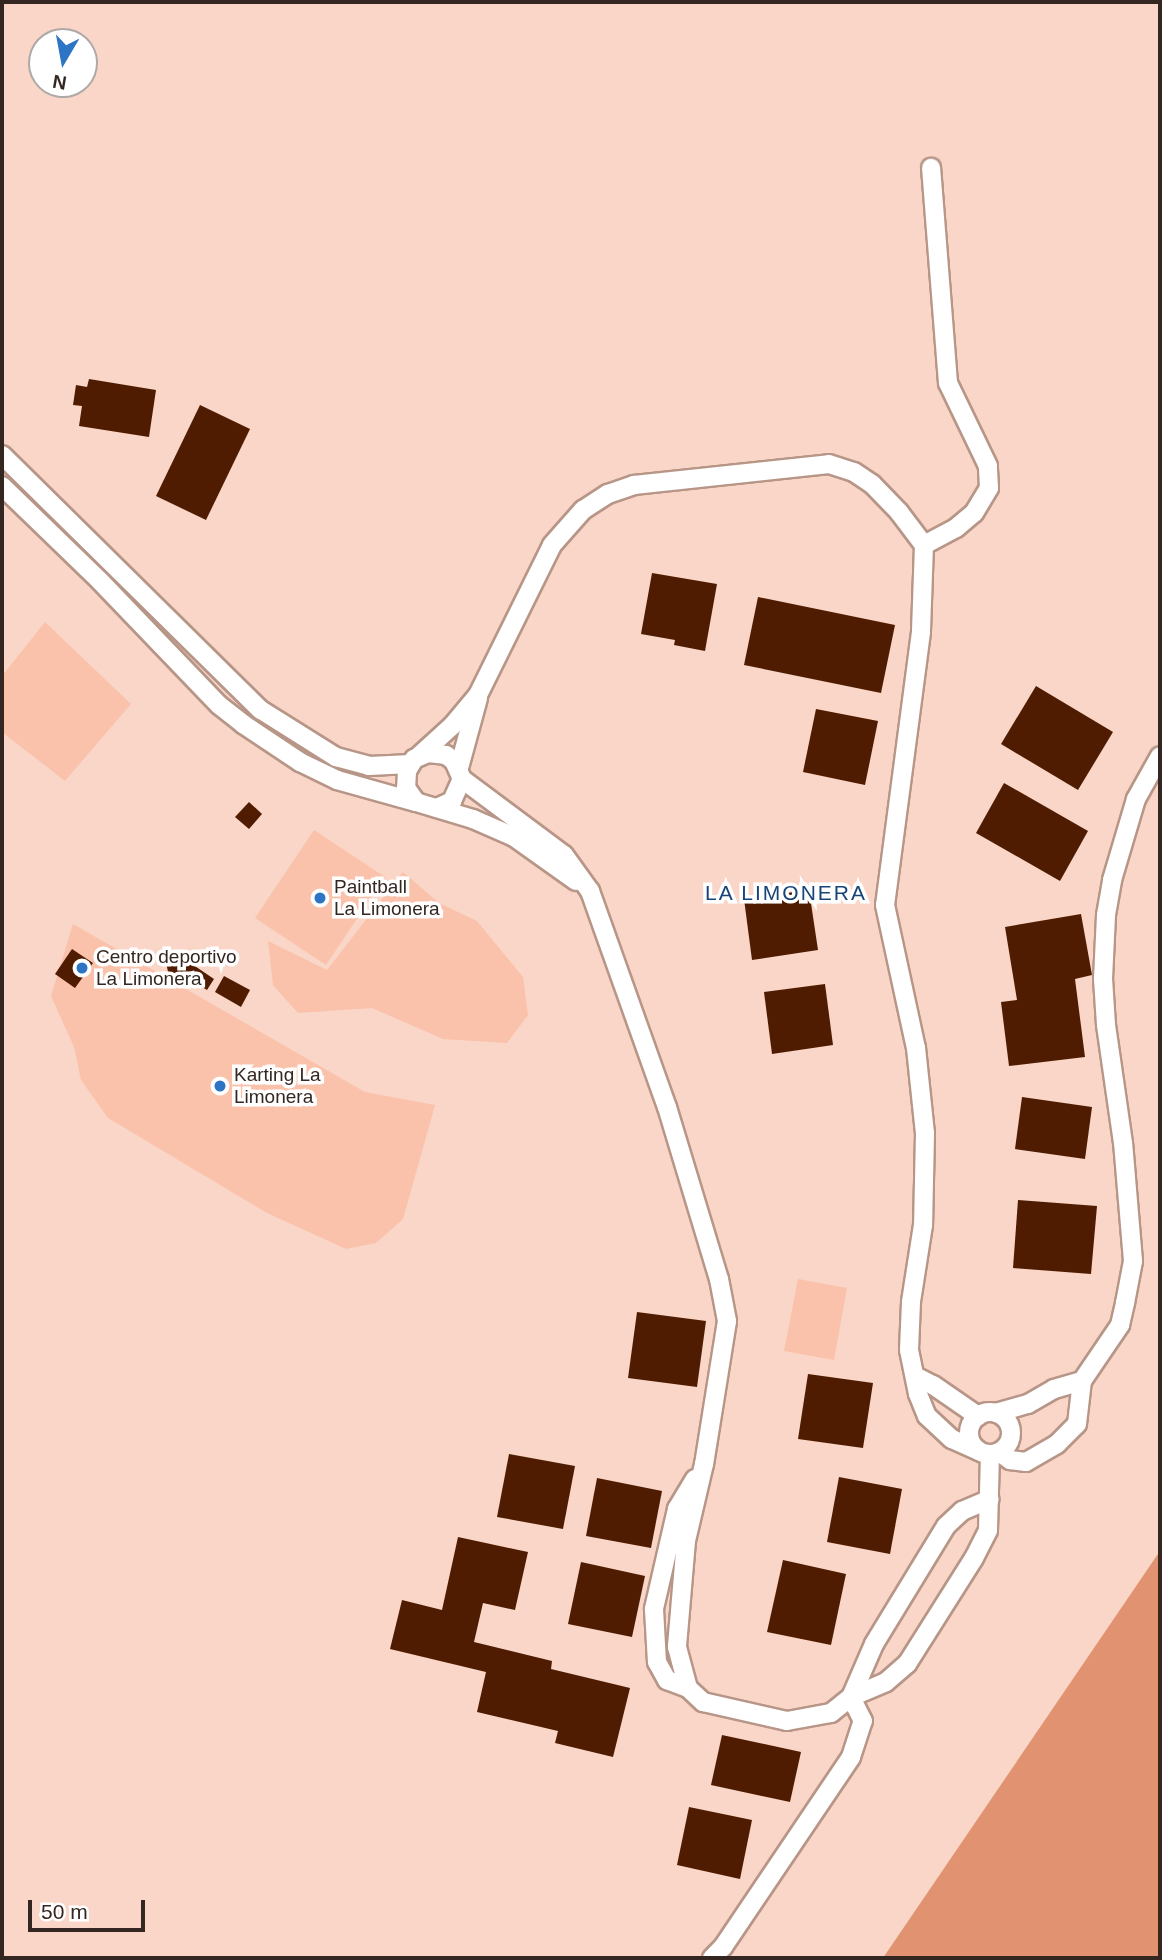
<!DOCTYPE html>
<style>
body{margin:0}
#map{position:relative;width:1162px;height:1960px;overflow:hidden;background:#f9d6c7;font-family:Helvetica,sans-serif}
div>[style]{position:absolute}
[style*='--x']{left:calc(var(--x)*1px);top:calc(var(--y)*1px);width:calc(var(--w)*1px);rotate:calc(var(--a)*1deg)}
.green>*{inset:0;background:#fac2aa}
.forest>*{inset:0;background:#e19270}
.building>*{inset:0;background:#4f1c01}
.roads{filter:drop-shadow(2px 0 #b79688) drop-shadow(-2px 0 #b79688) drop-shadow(0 2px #b79688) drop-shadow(0 -2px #b79688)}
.street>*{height:18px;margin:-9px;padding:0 9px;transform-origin:9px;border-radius:9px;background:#fff}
.street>.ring{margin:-9px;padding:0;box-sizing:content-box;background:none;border:18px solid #fff;border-radius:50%}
.dots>*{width:19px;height:19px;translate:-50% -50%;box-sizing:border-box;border:4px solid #fff;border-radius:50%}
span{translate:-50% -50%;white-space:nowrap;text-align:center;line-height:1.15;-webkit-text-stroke:7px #fff;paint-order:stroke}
.poi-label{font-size:19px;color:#342722}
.left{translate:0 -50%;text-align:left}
.neighbourhood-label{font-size:21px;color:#184578;letter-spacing:2px}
.frame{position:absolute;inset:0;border:4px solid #342722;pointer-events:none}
.north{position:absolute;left:28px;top:28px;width:70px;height:70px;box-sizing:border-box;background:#fff;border:2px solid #aea9a7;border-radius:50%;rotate:190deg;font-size:19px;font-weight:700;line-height:28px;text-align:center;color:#342722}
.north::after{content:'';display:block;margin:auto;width:24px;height:32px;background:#2d74c5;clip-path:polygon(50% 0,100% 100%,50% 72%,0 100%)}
.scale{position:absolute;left:28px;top:1900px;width:117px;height:32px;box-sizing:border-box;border:4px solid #342722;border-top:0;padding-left:9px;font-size:21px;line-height:24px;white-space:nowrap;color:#342722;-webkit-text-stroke:5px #fff;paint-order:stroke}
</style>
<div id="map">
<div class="green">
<div style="clip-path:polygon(45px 622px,131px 704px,65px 781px,2px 732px,2px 676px)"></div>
<div style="clip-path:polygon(314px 830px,385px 877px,326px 965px,255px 918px)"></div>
<div style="clip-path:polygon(403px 872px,439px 903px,477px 921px,523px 977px,528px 1015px,507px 1043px,443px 1039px,372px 1008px,298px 1013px,273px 985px,268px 941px,327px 970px)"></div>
<div style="clip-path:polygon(73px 924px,365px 1092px,435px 1105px,403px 1219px,376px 1243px,346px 1249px,267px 1213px,108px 1118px,81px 1080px,74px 1047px,51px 996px)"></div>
<div style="clip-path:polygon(798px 1279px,847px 1288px,834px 1360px,784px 1351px)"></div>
</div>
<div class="forest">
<div style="clip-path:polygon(1160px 1551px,1160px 1958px,883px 1958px)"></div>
</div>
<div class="building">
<div style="clip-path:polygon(89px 379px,156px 390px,149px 437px,79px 426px,82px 406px,73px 405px,76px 385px,87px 387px)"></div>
<div style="clip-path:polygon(200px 405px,250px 429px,206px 520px,156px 496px)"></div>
<div style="clip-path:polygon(652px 573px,717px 584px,705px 651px,674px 645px,675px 640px,641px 634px)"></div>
<div style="clip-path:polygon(758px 597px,895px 625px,881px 693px,744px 665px)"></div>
<div style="clip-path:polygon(1036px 686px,1113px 732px,1078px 790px,1001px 744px)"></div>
<div style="clip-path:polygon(816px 709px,878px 721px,865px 785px,803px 772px)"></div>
<div style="clip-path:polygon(1004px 783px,1088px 831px,1060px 881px,976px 833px)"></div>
<div style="clip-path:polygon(249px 802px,262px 814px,249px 829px,235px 817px)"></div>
<div style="clip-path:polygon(809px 890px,818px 950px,752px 960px,744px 899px)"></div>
<div style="clip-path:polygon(1081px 914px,1092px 975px,1075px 979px,1085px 1057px,1009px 1066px,1001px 1002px,1017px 1000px,1005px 927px)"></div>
<div style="clip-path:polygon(72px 949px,93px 963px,75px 988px,55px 974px)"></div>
<div style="clip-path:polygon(173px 955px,180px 956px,214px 979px,207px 990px,181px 974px,168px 972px,166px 962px)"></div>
<div style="clip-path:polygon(224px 976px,250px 990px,241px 1007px,215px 992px)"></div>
<div style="clip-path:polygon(825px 984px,833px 1045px,772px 1054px,764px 992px)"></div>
<div style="clip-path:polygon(1022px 1097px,1092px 1107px,1085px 1159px,1015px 1149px)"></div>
<div style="clip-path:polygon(1018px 1200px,1097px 1206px,1091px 1274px,1013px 1268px)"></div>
<div style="clip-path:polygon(637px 1312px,706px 1321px,697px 1387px,628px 1378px)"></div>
<div style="clip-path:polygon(808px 1374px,873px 1383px,863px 1448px,798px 1439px)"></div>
<div style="clip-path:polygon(509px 1454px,575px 1466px,563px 1529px,497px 1517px)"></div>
<div style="clip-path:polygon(839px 1477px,902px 1489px,890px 1554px,827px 1542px)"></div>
<div style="clip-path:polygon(597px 1478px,662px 1491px,651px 1548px,586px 1536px)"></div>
<div style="clip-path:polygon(458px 1537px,528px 1552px,515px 1610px,483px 1603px,474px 1642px,552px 1661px,551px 1669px,630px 1688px,613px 1757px,555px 1743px,558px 1731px,477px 1712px,486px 1672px,390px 1649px,402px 1600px,442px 1610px)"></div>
<div style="clip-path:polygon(783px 1560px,846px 1574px,831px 1645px,767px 1632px)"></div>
<div style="clip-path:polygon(581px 1562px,645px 1576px,632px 1637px,568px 1624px)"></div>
<div style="clip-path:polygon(722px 1735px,801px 1752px,790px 1802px,711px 1785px)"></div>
<div style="clip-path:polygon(689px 1807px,752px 1820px,740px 1879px,677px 1865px)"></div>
</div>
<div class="roads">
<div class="street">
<div style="--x:2;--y:455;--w:363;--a:44.6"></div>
<div style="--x:261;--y:710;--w:89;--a:32.1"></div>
<div style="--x:336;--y:757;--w:34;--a:15"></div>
<div style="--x:369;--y:766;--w:42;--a:-2.7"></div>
<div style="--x:2;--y:486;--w:136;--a:44.1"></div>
<div style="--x:100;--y:581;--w:172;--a:46.2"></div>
<div style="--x:219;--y:705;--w:31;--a:38"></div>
<div style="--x:243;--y:724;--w:69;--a:33.7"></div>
<div style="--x:300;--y:762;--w:41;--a:25.9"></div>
<div style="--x:337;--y:780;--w:82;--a:15.6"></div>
<div style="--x:924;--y:545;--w:36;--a:-28"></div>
<div style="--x:956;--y:528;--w:23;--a:-40"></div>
<div style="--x:974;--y:513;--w:29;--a:-59"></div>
<div style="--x:989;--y:488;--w:22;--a:-93"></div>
<div style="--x:988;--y:466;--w:92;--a:-115.7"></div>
<div style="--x:948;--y:383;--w:216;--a:-94.5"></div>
<div style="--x:419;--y:756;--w:45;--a:-42.3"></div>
<div style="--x:452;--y:726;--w:40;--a:-50"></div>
<div style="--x:478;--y:695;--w:167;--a:-63.7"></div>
<div style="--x:552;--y:545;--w:47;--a:-48.5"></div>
<div style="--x:583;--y:510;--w:30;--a:-33"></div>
<div style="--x:608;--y:494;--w:28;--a:-19"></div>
<div style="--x:634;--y:485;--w:196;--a:-6.1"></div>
<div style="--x:829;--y:464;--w:26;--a:18"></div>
<div style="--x:854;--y:472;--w:22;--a:34"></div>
<div style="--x:872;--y:484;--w:39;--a:46"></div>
<div style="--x:899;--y:512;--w:41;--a:52.9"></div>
<div style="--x:924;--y:545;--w:87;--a:92"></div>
<div style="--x:921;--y:632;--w:275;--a:97.5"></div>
<div style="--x:885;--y:905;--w:146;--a:77.8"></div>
<div style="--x:916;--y:1048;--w:85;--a:84"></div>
<div style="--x:925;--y:1133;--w:92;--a:91.2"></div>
<div style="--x:923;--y:1225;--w:78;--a:98.9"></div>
<div style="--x:911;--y:1302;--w:48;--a:92.4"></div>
<div style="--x:909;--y:1350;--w:45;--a:78.4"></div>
<div style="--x:918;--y:1394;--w:24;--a:68"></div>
<div style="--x:927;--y:1416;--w:34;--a:43"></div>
<div style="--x:952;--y:1439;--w:30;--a:24"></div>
<div style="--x:459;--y:768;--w:73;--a:-74.8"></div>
<div style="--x:462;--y:779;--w:127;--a:36.7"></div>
<div style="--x:564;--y:855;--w:44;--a:54.2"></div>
<div style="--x:590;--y:891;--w:229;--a:70.4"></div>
<div style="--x:667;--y:1107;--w:180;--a:73.2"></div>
<div style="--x:719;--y:1279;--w:43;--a:79.2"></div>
<div style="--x:727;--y:1321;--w:145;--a:99.1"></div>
<div style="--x:704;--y:1464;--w:79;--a:103.2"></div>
<div style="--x:686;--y:1541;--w:106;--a:94.9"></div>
<div style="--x:677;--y:1647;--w:42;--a:75"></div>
<div style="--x:437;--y:808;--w:17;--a:-25"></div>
<div style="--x:452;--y:801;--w:24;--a:-66"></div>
<div style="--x:462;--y:779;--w:20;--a:-114"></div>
<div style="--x:454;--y:761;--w:10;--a:-143"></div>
<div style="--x:446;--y:755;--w:18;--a:-174"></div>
<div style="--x:428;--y:753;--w:15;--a:157"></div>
<div style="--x:414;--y:759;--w:14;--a:120"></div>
<div style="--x:407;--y:771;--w:17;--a:93"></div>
<div style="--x:406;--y:788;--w:17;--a:54"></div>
<div style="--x:416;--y:802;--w:59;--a:16.6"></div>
<div style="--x:473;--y:819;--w:45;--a:23.7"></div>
<div style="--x:514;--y:837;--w:76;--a:35.4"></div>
<div style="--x:917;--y:1377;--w:18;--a:27"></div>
<div style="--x:933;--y:1385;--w:55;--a:34.6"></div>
<div class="ring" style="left:969px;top:1412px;width:24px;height:24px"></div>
<div style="--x:996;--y:1413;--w:33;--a:-16"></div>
<div style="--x:1028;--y:1404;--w:30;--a:-30"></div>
<div style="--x:1054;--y:1389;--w:29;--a:-16"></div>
<div style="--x:999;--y:1452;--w:14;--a:36"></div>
<div style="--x:1010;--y:1460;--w:16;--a:7"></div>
<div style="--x:1026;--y:1462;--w:36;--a:-30"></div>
<div style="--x:1057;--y:1444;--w:28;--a:-45"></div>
<div style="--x:1077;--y:1424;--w:43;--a:-83.4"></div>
<div style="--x:1082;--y:1381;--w:68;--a:-55.8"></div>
<div style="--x:1120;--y:1325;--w:23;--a:-77"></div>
<div style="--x:1125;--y:1303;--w:43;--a:-79.2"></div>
<div style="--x:1133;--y:1261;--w:118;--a:-94.8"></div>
<div style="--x:1123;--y:1143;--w:119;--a:-98.2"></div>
<div style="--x:1106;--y:1025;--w:46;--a:-93.7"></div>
<div style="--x:1103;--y:979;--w:64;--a:-87.3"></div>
<div style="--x:1106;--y:915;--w:36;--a:-80"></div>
<div style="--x:1112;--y:880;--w:84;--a:-73.5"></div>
<div style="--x:1136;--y:799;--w:49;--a:-60.8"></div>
<div style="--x:695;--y:1479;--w:35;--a:121"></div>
<div style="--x:677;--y:1509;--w:103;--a:103"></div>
<div style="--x:654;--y:1609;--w:53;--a:86.8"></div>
<div style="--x:657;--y:1662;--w:21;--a:61"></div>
<div style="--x:667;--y:1680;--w:22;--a:21"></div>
<div style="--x:688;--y:1688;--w:21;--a:43"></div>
<div style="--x:703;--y:1702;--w:86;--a:12.7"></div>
<div style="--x:787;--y:1721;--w:45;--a:-10.3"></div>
<div style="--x:831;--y:1713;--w:26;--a:-39"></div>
<div style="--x:851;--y:1697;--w:38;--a:-23"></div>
<div style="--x:886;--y:1682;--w:28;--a:-41"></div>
<div style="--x:907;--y:1664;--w:125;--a:-57.7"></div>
<div style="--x:974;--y:1558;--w:31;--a:-63"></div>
<div style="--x:988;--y:1530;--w:76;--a:-88.5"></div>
<div style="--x:712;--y:1958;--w:16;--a:-45"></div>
<div style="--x:723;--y:1947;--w:229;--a:-56"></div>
<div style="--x:851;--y:1757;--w:38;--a:-72"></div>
<div style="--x:863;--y:1721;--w:27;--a:-117"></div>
<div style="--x:851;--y:1697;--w:58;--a:-66.5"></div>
<div style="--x:874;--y:1644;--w:138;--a:-58.6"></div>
<div style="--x:946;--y:1526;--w:22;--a:-43"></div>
<div style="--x:962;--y:1511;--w:30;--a:-23"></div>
</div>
</div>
<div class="dots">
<div style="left:320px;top:898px;background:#2d74c5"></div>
<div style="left:82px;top:968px;background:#2d74c5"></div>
<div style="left:220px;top:1086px;background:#2d74c5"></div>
</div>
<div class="poi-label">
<span class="left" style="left:334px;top:898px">Paintball<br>La Limonera</span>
<span class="left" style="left:96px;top:968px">Centro deportivo<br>La Limonera</span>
<span class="left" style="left:234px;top:1086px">Karting La<br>Limonera</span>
</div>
<div class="neighbourhood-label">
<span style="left:786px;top:893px">LA LIMONERA</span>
</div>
<div class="frame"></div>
<div class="north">N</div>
<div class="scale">50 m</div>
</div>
